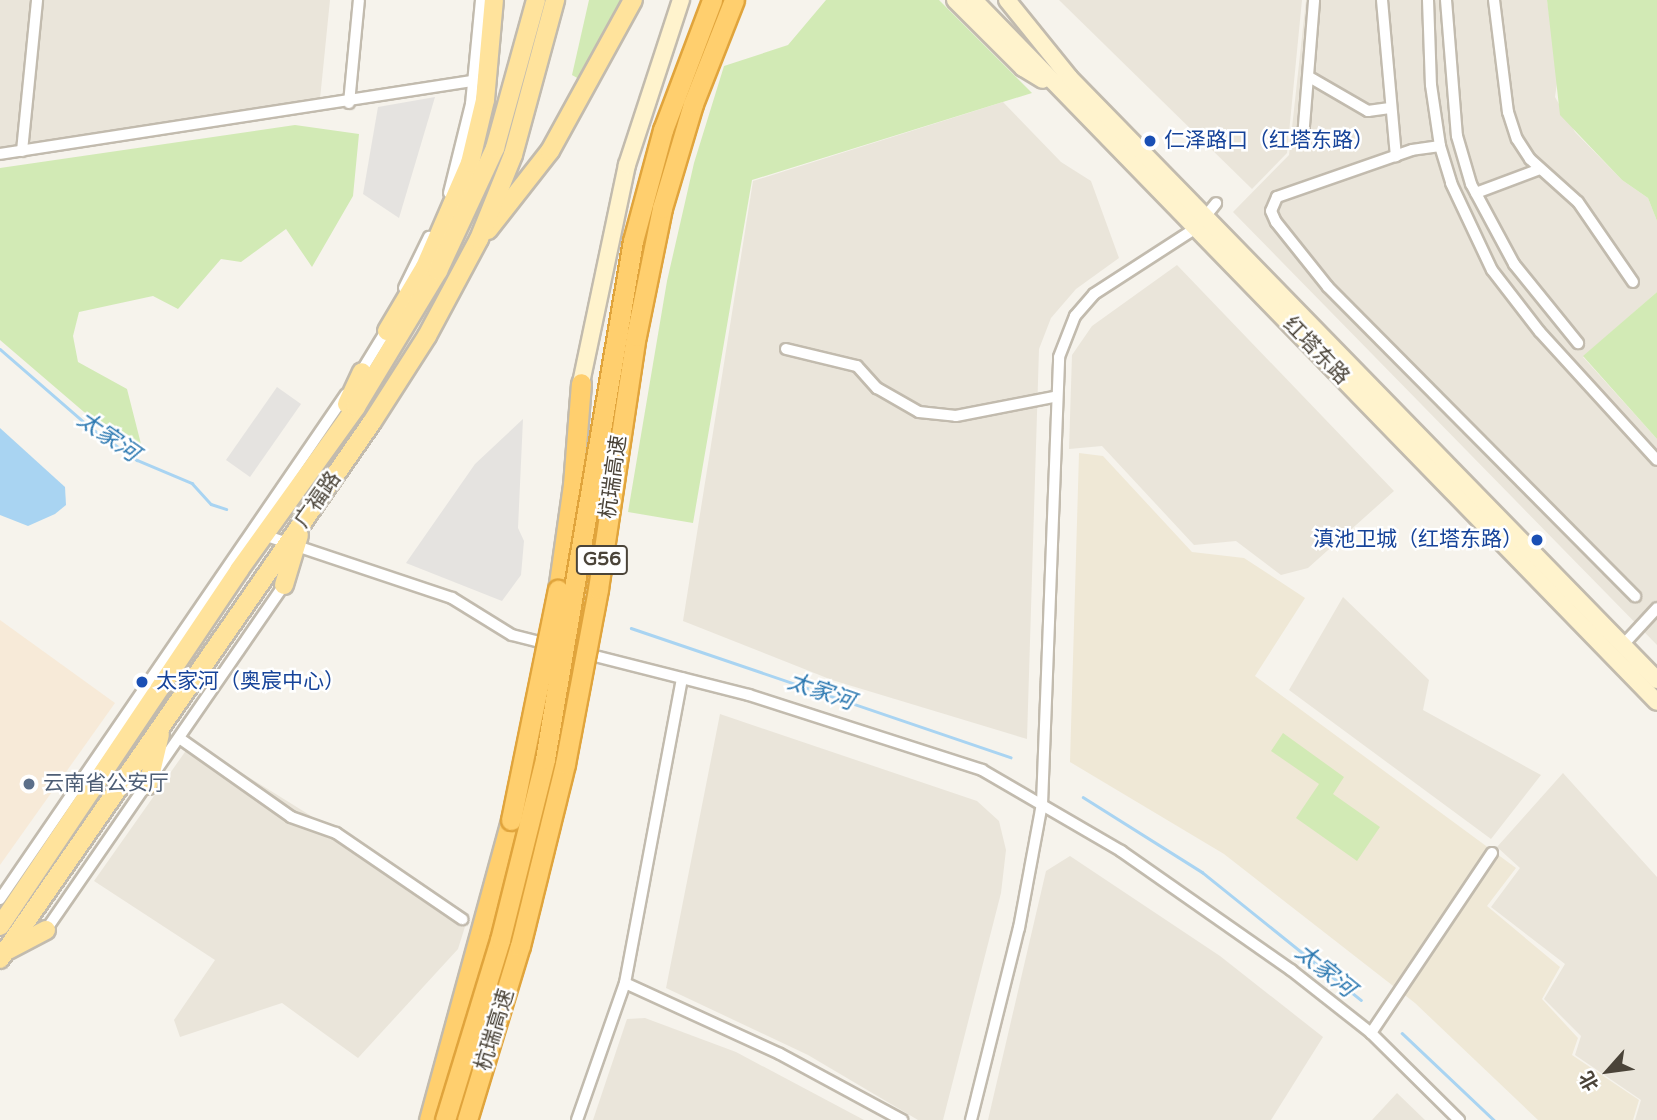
<!DOCTYPE html>
<meta charset="utf-8">
<style>
body{margin:0}
#map{position:relative;width:1657px;height:1120px;overflow:hidden;background:#f6f3ec;font-family:"Varela Round","Noto Sans SC",sans-serif}
div>[style]{position:absolute}
[style*='--x']{left:calc(var(--x)*1px);top:calc(var(--y)*1px);width:calc(var(--w)*1px);rotate:calc(var(--a)*1deg)}
.residential>*{inset:0;background:#eae5da}
.commercial>*{inset:0;background:#f7ead8}
.education>*{inset:0;background:#efe8d6}
.green>*{inset:0;background:#d2eab5}
.parking>*{inset:0;background:#e5e3e0}
.water>*{inset:0;background:#a9d4f2}
.stream>*{height:2.5px;margin:-1.25px;padding:0 1.25px;transform-origin:1.25px;border-radius:1.25px;background:#a9d4f2}
.roads{filter:drop-shadow(2px 0 #c2bbae) drop-shadow(-2px 0 #c2bbae) drop-shadow(0 2px #c2bbae) drop-shadow(0 -2px #c2bbae)}
.street>*{height:10px;margin:-5px;padding:0 5px;transform-origin:5px;border-radius:5px;background:#fff}
.secondary>*{height:16px;margin:-8px;padding:0 8px;transform-origin:8px;border-radius:8px;background:#fff3cd}
.primary>*{height:18px;margin:-9px;padding:0 9px;transform-origin:9px;border-radius:9px;background:#ffe39c}
.highway>*{height:19px;margin:-9.5px;padding:0 9.5px;transform-origin:9.5px;border-radius:9.5px;background:#ffcf6e}
.bridges{filter:drop-shadow(2px 0 #e0a43c) drop-shadow(-2px 0 #e0a43c) drop-shadow(0 2px #e0a43c) drop-shadow(0 -2px #e0a43c)}
.highway-bridge>*{height:19px;margin:-9.5px;padding:0 9.5px;transform-origin:9.5px;border-radius:9.5px;background:#ffcf6e}
.dots>*{width:19px;height:19px;translate:-50% -50%;box-sizing:border-box;border:4px solid #fff;border-radius:50%}
span{translate:-50% -50%;white-space:nowrap;text-align:center;line-height:1.15;-webkit-text-stroke:5px #fff;paint-order:stroke}
.shield-label span{padding:2px 5px;background:#fff;border:2px solid;border-radius:5px;-webkit-text-stroke-width:0}
.shield-label{font-size:19px;color:#4b4439;font-weight:700}
.transit-label{font-size:21px;color:#164399}
.left{translate:0 -50%;text-align:left}
.right{translate:-100% -50%;text-align:right}
.street-label{font-size:21px;color:#4b4439}
.service-label{font-size:21px;color:#4e5e75}
.water-label{font-size:23px;color:#2e7ab2;font-style:italic}
.north{position:absolute;left:1573px;top:1036px;width:70px;height:70px;-webkit-text-stroke:5px #fff;paint-order:stroke;rotate:242deg;font-size:19px;font-weight:700;line-height:28px;text-align:center;color:#4b4439}
.north::after{content:'';display:block;margin:auto;width:24px;height:32px;background:#4b4439;clip-path:polygon(50% 0,100% 100%,50% 72%,0 100%)}
</style>
<div id="map">
<div class="residential">
<div style="clip-path:polygon(0 0,330px 0,320px 99px,0 152px)"></div>
<div style="clip-path:polygon(1059px 0,1302px 0,1287px 153px,1252px 189px)"></div>
<div style="clip-path:polygon(1306px 0,1547px 0,1558px 76px,1555px 97px,1575px 132px,1622px 180px,1648px 198px,1657px 221px,1657px 292px,1583px 357px,1657px 439px,1657px 645px,1233px 212px,1289px 155px)"></div>
<div style="clip-path:polygon(1003px 102px,1061px 162px,1091px 181px,1119px 258px,1076px 289px,1051px 318px,1039px 349px,1027px 739px,832px 680px,683px 621px,753px 181px)"></div>
<div style="clip-path:polygon(1177px 265px,1394px 491px,1308px 568px,1281px 575px,1236px 541px,1194px 545px,1102px 446px,1069px 449px,1072px 355px,1092px 326px)"></div>
<div style="clip-path:polygon(1343px 597px,1429px 680px,1423px 710px,1541px 775px,1491px 839px,1289px 690px)"></div>
<div style="clip-path:polygon(720px 714px,977px 801px,999px 821px,1006px 850px,1001px 893px,943px 1120px,918px 1120px,808px 1055px,666px 988px)"></div>
<div style="clip-path:polygon(192px 742px,469px 914px,458px 949px,358px 1058px,282px 1003px,180px 1037px,174px 1020px,215px 960px,94px 881px)"></div>
<div style="clip-path:polygon(1563px 773px,1657px 877px,1657px 1120px,1635px 1120px,1641px 1100px,1575px 1055px,1581px 1036px,1544px 999px,1565px 964px,1491px 907px,1520px 868px,1497px 847px)"></div>
<div style="clip-path:polygon(1070px 856px,1220px 956px,1323px 1037px,1271px 1120px,988px 1120px,1046px 871px)"></div>
<div style="clip-path:polygon(645px 1018px,736px 1052px,864px 1120px,593px 1120px,627px 1019px)"></div>
<div style="clip-path:polygon(1397px 1093px,1425px 1120px,1372px 1120px)"></div>
</div>
<div class="commercial">
<div style="clip-path:polygon(0 620px,115px 703px,0 865px)"></div>
</div>
<div class="education">
<div style="clip-path:polygon(1079px 453px,1103px 456px,1192px 552px,1244px 558px,1305px 598px,1255px 676px,1516px 868px,1487px 906px,1560px 967px,1542px 999px,1578px 1038px,1572px 1055px,1639px 1100px,1633px 1120px,1538px 1120px,1415px 1003px,1224px 854px,1070px 762px)"></div>
</div>
<div class="green">
<div style="clip-path:polygon(589px 0,623px 0,579px 79px,572px 75px)"></div>
<div style="clip-path:polygon(826px 0,939px 0,1032px 93px,752px 180px,693px 523px,628px 512px,667px 281px,694px 163px,724px 66px,788px 45px)"></div>
<div style="clip-path:polygon(1547px 0,1657px 0,1657px 221px,1648px 198px,1622px 180px,1560px 115px)"></div>
<div style="clip-path:polygon(295px 125px,359px 134px,353px 196px,312px 267px,286px 229px,241px 262px,221px 259px,178px 309px,153px 296px,79px 312px,73px 336px,78px 362px,127px 389px,141px 444px,84px 412px,0 340px,0 168px)"></div>
<div style="clip-path:polygon(1657px 292px,1657px 439px,1583px 356px)"></div>
<div style="clip-path:polygon(1283px 733px,1344px 777px,1333px 794px,1380px 827px,1357px 861px,1296px 818px,1319px 784px,1271px 751px)"></div>
</div>
<div class="parking">
<div style="clip-path:polygon(435px 97px,399px 218px,363px 194px,378px 107px)"></div>
<div style="clip-path:polygon(277px 387px,301px 404px,250px 477px,226px 460px)"></div>
<div style="clip-path:polygon(523px 419px,518px 528px,524px 541px,521px 575px,502px 601px,406px 563px,475px 464px)"></div>
</div>
<div class="water">
<div style="clip-path:polygon(0 428px,65px 487px,66px 505px,55px 514px,28px 526px,0 515px)"></div>
</div>
<div class="stream">
<div style="--x:0;--y:349;--w:121;--a:41"></div>
<div style="--x:91;--y:428;--w:56;--a:34.8"></div>
<div style="--x:137;--y:460;--w:60;--a:22.7"></div>
<div style="--x:192;--y:483;--w:28;--a:48"></div>
<div style="--x:211;--y:504;--w:16;--a:18"></div>
<div style="--x:631;--y:628;--w:401;--a:18.8"></div>
<div style="--x:1083;--y:797;--w:141;--a:32.2"></div>
<div style="--x:1202;--y:872;--w:204;--a:38.8"></div>
<div style="--x:1402;--y:1033;--w:127;--a:43.4"></div>
</div>
<div class="roads">
<div class="street">
<div style="--x:1382;--y:0;--w:157;--a:84.9"></div>
<div style="--x:1428;--y:0;--w:85;--a:88"></div>
<div style="--x:1431;--y:85;--w:62;--a:81.6"></div>
<div style="--x:1440;--y:146;--w:39;--a:73"></div>
<div style="--x:1451;--y:183;--w:96;--a:64.8"></div>
<div style="--x:1492;--y:270;--w:78;--a:52.3"></div>
<div style="--x:1540;--y:332;--w:173;--a:47.6"></div>
<div style="--x:1446;--y:0;--w:136;--a:85.4"></div>
<div style="--x:1457;--y:136;--w:50;--a:73.7"></div>
<div style="--x:1471;--y:184;--w:91;--a:61.7"></div>
<div style="--x:1514;--y:264;--w:102;--a:51"></div>
<div style="--x:1494;--y:0;--w:113;--a:82.9"></div>
<div style="--x:1508;--y:112;--w:28;--a:72"></div>
<div style="--x:1517;--y:139;--w:24;--a:57"></div>
<div style="--x:1530;--y:159;--w:64;--a:41.9"></div>
<div style="--x:1578;--y:202;--w:97;--a:55.5"></div>
<div style="--x:1311;--y:78;--w:66;--a:30.1"></div>
<div style="--x:1368;--y:111;--w:22;--a:-8"></div>
<div style="--x:349;--y:103;--w:103;--a:-84.5"></div>
<div style="--x:1303;--y:138;--w:138;--a:-85.4"></div>
<div style="--x:1440;--y:146;--w:28;--a:172"></div>
<div style="--x:1412;--y:150;--w:143;--a:160.8"></div>
<div style="--x:1277;--y:197;--w:15;--a:113"></div>
<div style="--x:1271;--y:211;--w:12;--a:66"></div>
<div style="--x:1276;--y:222;--w:83;--a:51.3"></div>
<div style="--x:1328;--y:287;--w:436;--a:45.2"></div>
<div style="--x:22;--y:151;--w:152;--a:-84.3"></div>
<div style="--x:0;--y:154;--w:479;--a:-8.8"></div>
<div style="--x:449;--y:193;--w:92;--a:-76.1"></div>
<div style="--x:471;--y:104;--w:104;--a:-84.5"></div>
<div style="--x:1476;--y:193;--w:68;--a:-20.6"></div>
<div style="--x:404;--y:288;--w:57;--a:-63.9"></div>
<div style="--x:786;--y:349;--w:73;--a:13.5"></div>
<div style="--x:857;--y:366;--w:30;--a:48"></div>
<div style="--x:877;--y:388;--w:48;--a:29.7"></div>
<div style="--x:919;--y:412;--w:37;--a:6"></div>
<div style="--x:956;--y:416;--w:100;--a:-11"></div>
<div style="--x:359;--y:375;--w:57;--a:-58.5"></div>
<div style="--x:264;--y:535;--w:198;--a:18.5"></div>
<div style="--x:452;--y:598;--w:70;--a:31.7"></div>
<div style="--x:512;--y:635;--w:244;--a:14.2"></div>
<div style="--x:749;--y:695;--w:245;--a:17.8"></div>
<div style="--x:982;--y:770;--w:161;--a:30.2"></div>
<div style="--x:1121;--y:851;--w:208;--a:35"></div>
<div style="--x:1291;--y:970;--w:102;--a:38.2"></div>
<div style="--x:1371;--y:1033;--w:124;--a:44.7"></div>
<div style="--x:1623;--y:645;--w:50;--a:-47.4"></div>
<div style="--x:182;--y:740;--w:133;--a:35.2"></div>
<div style="--x:291;--y:817;--w:48;--a:19.6"></div>
<div style="--x:336;--y:833;--w:153;--a:34.3"></div>
<div style="--x:0;--y:899;--w:612;--a:-55.58"></div>
<div style="--x:46;--y:930;--w:419;--a:-55.4"></div>
<div style="--x:625;--y:983;--w:170;--a:24.6"></div>
<div style="--x:780;--y:1054;--w:139;--a:28.4"></div>
<div style="--x:1371;--y:1033;--w:217;--a:-56.1"></div>
<div style="--x:577;--y:1120;--w:145;--a:-70.7"></div>
<div style="--x:625;--y:983;--w:310;--a:-79.4"></div>
<div style="--x:971;--y:1120;--w:198;--a:-76"></div>
<div style="--x:1019;--y:928;--w:126;--a:-79.5"></div>
<div style="--x:1042;--y:804;--w:447;--a:-87.8"></div>
<div style="--x:1059;--y:357;--w:44;--a:-68.7"></div>
<div style="--x:1075;--y:316;--w:29;--a:-49"></div>
<div style="--x:1094;--y:294;--w:121;--a:-32.9"></div>
<div style="--x:1196;--y:228;--w:32;--a:-51"></div>
</div>
<div class="secondary">
<div style="--x:955;--y:0;--w:96;--a:45"></div>
<div style="--x:1023;--y:68;--w:23;--a:31"></div>
<div style="--x:974;--y:0;--w:979;--a:45.79"></div>
<div style="--x:1007;--y:0;--w:100;--a:51.1"></div>
<div style="--x:1070;--y:78;--w:841;--a:45.72"></div>
<div style="--x:581;--y:383;--w:223;--a:-78.1"></div>
<div style="--x:627;--y:165;--w:174;--a:-71.9"></div>
</div>
<div class="primary">
<div style="--x:488;--y:230;--w:100;--a:-51.9"></div>
<div style="--x:550;--y:151;--w:172;--a:-61.2"></div>
<div style="--x:387;--y:331;--w:74;--a:-59.3"></div>
<div style="--x:425;--y:267;--w:113;--a:-66.6"></div>
<div style="--x:470;--y:163;--w:65;--a:-76.6"></div>
<div style="--x:485;--y:100;--w:100;--a:-84.9"></div>
<div style="--x:347;--y:404;--w:35;--a:-65"></div>
<div style="--x:284;--y:585;--w:52;--a:-73.3"></div>
<div style="--x:148;--y:785;--w:52;--a:-76.8"></div>
<div style="--x:0;--y:926;--w:429;--a:-56.1"></div>
<div style="--x:239;--y:570;--w:201;--a:-54.3"></div>
<div style="--x:356;--y:407;--w:159;--a:-58.9"></div>
<div style="--x:438;--y:271;--w:136;--a:-65.1"></div>
<div style="--x:495;--y:148;--w:154;--a:-74.5"></div>
<div style="--x:8;--y:950;--w:43;--a:-27.8"></div>
<div style="--x:0;--y:959;--w:653;--a:-55.29"></div>
<div style="--x:372;--y:422;--w:102;--a:-57.4"></div>
<div style="--x:427;--y:336;--w:110;--a:-61.8"></div>
<div style="--x:479;--y:239;--w:91;--a:-68"></div>
<div style="--x:513;--y:155;--w:161;--a:-74.8"></div>
</div>
<div class="highway">
<div style="--x:558;--y:590;--w:106;--a:-81.9"></div>
<div style="--x:573;--y:485;--w:102;--a:-85.5"></div>
<div style="--x:429;--y:1120;--w:311;--a:-74.7"></div>
</div>
</div>
<div class="bridges">
<div class="highway-bridge">
<div style="--x:511;--y:820;--w:235;--a:-78.5"></div>
<div style="--x:445;--y:1120;--w:188;--a:-73"></div>
<div style="--x:500;--y:940;--w:187;--a:-76"></div>
<div style="--x:545;--y:759;--w:525;--a:-80.36"></div>
<div style="--x:633;--y:241;--w:115;--a:-74.9"></div>
<div style="--x:663;--y:130;--w:139;--a:-69.3"></div>
<div style="--x:467;--y:1120;--w:182;--a:-73.1"></div>
<div style="--x:520;--y:946;--w:187;--a:-76.1"></div>
<div style="--x:565;--y:764;--w:178;--a:-79.3"></div>
<div style="--x:598;--y:589;--w:256;--a:-81.5"></div>
<div style="--x:636;--y:336;--w:131;--a:-78.5"></div>
<div style="--x:662;--y:208;--w:109;--a:-73.4"></div>
<div style="--x:693;--y:104;--w:112;--a:-68.5"></div>
</div>
</div>
<div class="dots">
<div style="left:1150px;top:141px;background:#1a4fb4"></div>
<div style="left:1537px;top:540px;background:#1a4fb4"></div>
<div style="left:142px;top:682px;background:#1a4fb4"></div>
<div style="left:29px;top:784px;background:#5c6f8a"></div>
</div>
<div class="shield-label">
<span style="left:602px;top:560px">G56</span>
</div>
<div class="transit-label">
<span class="left" style="left:1164px;top:141px">仁泽路口（红塔东路）</span>
<span class="right" style="left:1523px;top:540px">滇池卫城（红塔东路）</span>
<span class="left" style="left:156px;top:682px">太家河（奥宸中心）</span>
</div>
<div class="street-label">
<span style="left:1316px;top:351px;rotate:46deg">红塔东路</span>
<span style="left:614px;top:477px;rotate:-82deg">杭瑞高速</span>
<span style="left:318px;top:500px;rotate:-55deg">广福路</span>
<span style="left:495px;top:1030px;rotate:-73deg">杭瑞高速</span>
</div>
<div class="service-label">
<span class="left" style="left:43px;top:784px">云南省公安厅</span>
</div>
<div class="water-label">
<span style="left:108px;top:437px;rotate:35deg">太家河</span>
<span style="left:821px;top:692px;rotate:19deg">太家河</span>
<span style="left:1325px;top:971px;rotate:39deg">太家河</span>
</div>
<div class="north">北</div>
</div>
